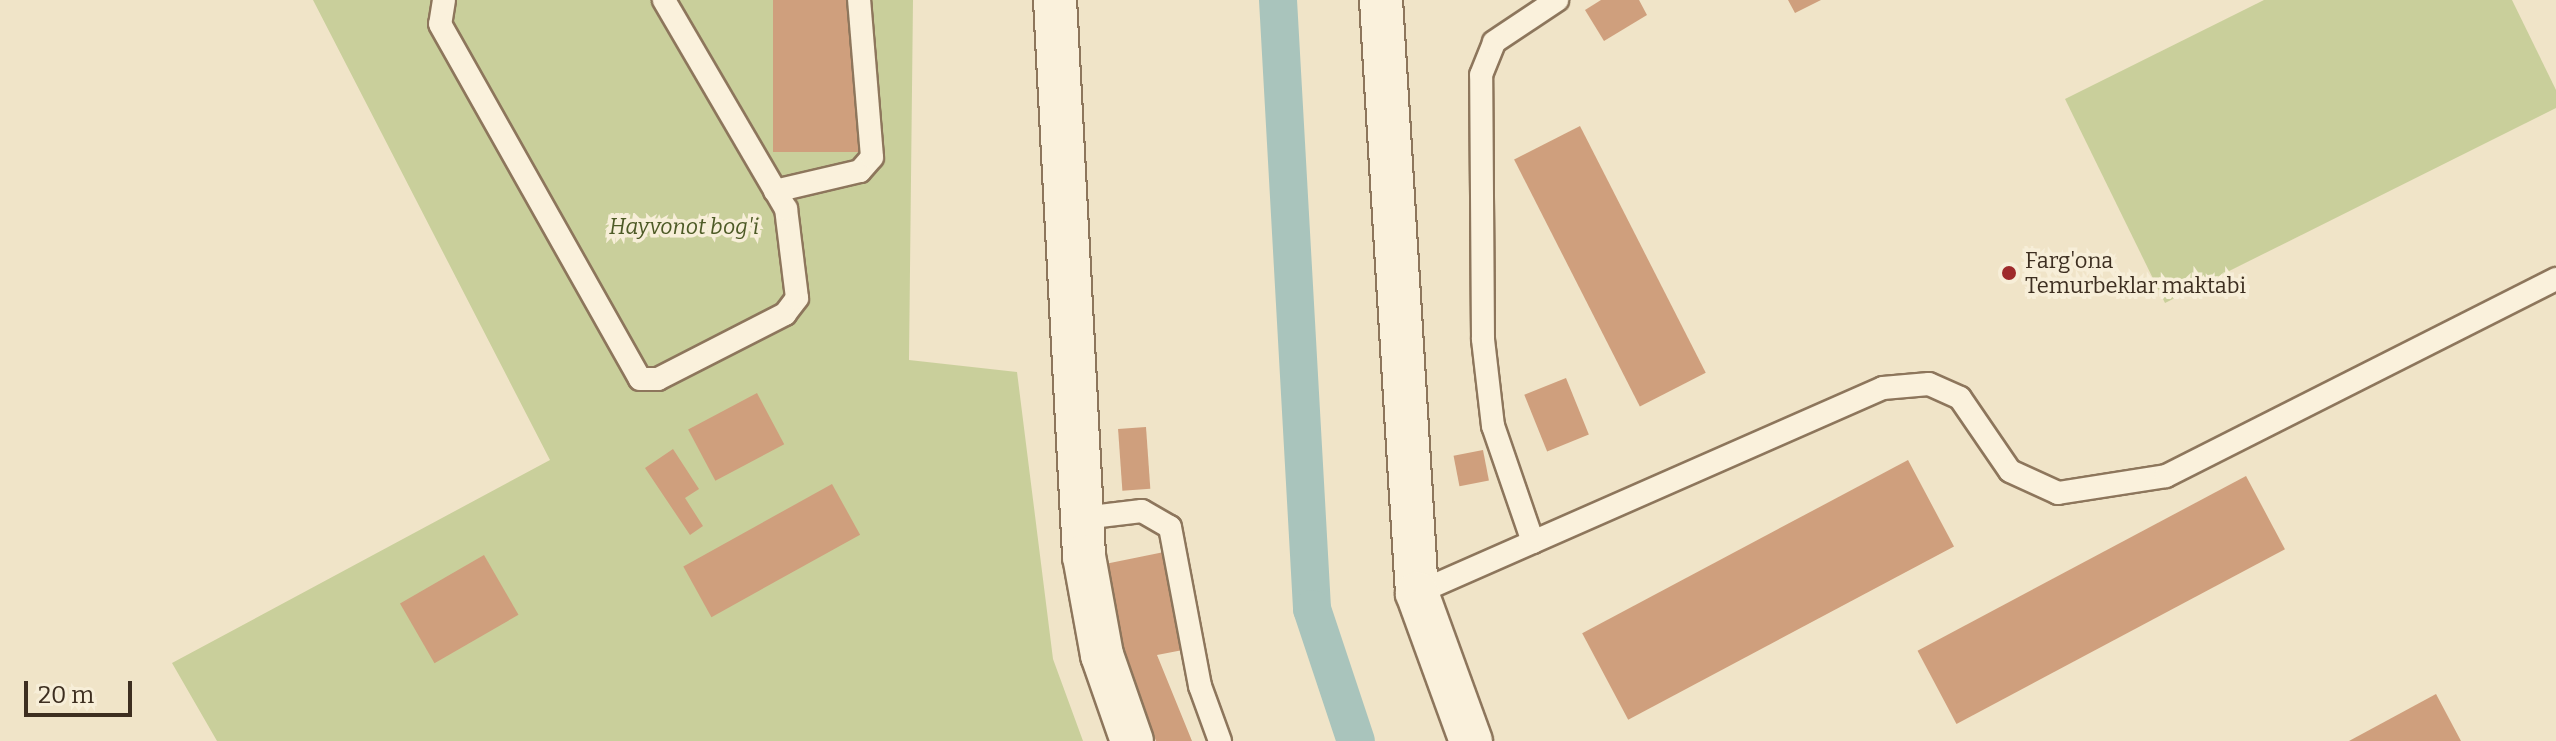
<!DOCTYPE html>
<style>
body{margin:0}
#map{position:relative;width:2556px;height:741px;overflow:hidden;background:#f0e4c8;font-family:Bitter,serif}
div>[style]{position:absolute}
.green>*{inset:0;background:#c9cf9b}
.canal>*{height:38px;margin:-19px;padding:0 19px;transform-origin:19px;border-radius:19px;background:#a9c4bc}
.building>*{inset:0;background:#cf9f7d;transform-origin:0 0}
.roads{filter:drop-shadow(2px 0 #8d765c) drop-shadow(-2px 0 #8d765c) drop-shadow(0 2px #8d765c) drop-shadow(0 -2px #8d765c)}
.service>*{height:22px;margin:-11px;padding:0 11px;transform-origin:11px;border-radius:11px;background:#faf1dc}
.minor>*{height:42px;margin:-21px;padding:0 21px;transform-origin:21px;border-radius:21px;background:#faf1dc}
.dots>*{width:22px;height:22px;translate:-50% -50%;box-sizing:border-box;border:4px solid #f7eed8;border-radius:50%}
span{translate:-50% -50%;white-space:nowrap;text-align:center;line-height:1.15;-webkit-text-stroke:7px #f7eed8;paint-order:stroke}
.park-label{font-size:22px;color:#4d5a26;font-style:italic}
.poi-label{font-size:22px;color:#3d2e20}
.left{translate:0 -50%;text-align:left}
.scale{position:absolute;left:24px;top:681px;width:108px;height:36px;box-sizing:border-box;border:4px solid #3d2e20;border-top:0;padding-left:10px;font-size:24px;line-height:28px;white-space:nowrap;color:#3d2e20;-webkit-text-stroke:6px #f7eed8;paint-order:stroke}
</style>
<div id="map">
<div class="green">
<div style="clip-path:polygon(313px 0,913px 0,909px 360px,1017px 372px,1053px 659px,1083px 741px,217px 741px,172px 663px,550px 460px)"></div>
<div style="clip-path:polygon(2264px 0,2512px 0,2556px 90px,2556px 108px,2165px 303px,2065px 99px)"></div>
</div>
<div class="canal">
<div style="left:1278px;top:0;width:610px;rotate:86.8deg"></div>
<div style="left:1312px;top:609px;width:139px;rotate:71.6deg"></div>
</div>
<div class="building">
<div style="left:773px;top:0;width:86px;height:152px"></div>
<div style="clip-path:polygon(1601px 0,1639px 0,1647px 15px,1604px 41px,1585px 10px)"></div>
<div style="clip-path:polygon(1788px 0,1821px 0,1795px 13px)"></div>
<div style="left:1580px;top:126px;width:277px;height:74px;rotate:63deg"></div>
<div style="left:1566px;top:378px;width:61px;height:45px;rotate:68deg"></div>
<div style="left:757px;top:393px;width:58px;height:78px;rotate:62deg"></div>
<div style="left:1146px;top:427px;width:62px;height:28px;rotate:86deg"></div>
<div style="clip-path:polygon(673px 449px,699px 489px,685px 498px,703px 526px,690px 535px,645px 468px)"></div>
<div style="left:1483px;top:450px;width:31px;height:30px;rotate:79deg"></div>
<div style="left:1908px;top:460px;width:98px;height:369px;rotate:62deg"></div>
<div style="left:2246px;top:476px;width:83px;height:372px;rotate:62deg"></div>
<div style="left:832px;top:484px;width:58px;height:170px;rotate:61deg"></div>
<div style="clip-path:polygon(1169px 551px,1188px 649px,1157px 655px,1192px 741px,1156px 741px,1124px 661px,1105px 564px)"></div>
<div style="left:484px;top:555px;width:69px;height:97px;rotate:60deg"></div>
<div style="clip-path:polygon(2436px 694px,2461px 741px,2349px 741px)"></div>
</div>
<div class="roads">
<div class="service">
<div style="left:444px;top:0;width:24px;rotate:99deg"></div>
<div style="left:440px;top:24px;width:407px;rotate:60.6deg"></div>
<div style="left:640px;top:379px;width:18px"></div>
<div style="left:658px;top:379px;width:143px;rotate:-27.1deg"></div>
<div style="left:785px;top:314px;width:20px;rotate:-53deg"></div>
<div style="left:797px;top:298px;width:90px;rotate:-97deg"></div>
<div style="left:786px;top:209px;width:242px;rotate:-120.3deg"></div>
<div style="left:775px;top:191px;width:87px;rotate:-13.2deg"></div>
<div style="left:860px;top:171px;width:18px;rotate:-49deg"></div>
<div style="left:872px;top:157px;width:158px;rotate:-94.7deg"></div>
<div style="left:1083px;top:518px;width:59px;rotate:-6.8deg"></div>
<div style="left:1142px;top:511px;width:32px;rotate:30deg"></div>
<div style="left:1170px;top:527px;width:162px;rotate:79.3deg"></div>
<div style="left:1200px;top:686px;width:59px;rotate:70deg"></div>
<div style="left:1533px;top:542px;width:123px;rotate:-109deg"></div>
<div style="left:1493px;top:426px;width:88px;rotate:-96.6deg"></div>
<div style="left:1483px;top:339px;width:264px;rotate:-90.4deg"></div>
<div style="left:1481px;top:75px;width:35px;rotate:-68deg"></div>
<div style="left:1494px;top:42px;width:76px;rotate:-33.7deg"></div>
<div style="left:1417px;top:593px;width:509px;rotate:-23.75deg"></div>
<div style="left:1883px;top:388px;width:46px;rotate:-5deg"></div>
<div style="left:1929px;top:384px;width:34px;rotate:24deg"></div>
<div style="left:1960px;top:398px;width:88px;rotate:55.6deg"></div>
<div style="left:2010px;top:471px;width:53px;rotate:24.6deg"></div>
<div style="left:2058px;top:493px;width:109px;rotate:-8.9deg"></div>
<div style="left:2166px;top:476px;width:437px;rotate:-26.8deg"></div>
</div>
<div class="minor">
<div style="left:1055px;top:0;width:557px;rotate:87.01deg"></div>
<div style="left:1084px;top:556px;width:101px;rotate:79.7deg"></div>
<div style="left:1102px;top:655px;width:91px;rotate:70.8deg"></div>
<div style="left:1381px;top:0;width:594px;rotate:86.53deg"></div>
<div style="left:1417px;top:593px;width:158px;rotate:70deg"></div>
</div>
</div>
<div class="dots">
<div style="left:2009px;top:273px;background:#9e2a2b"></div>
</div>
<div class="park-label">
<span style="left:684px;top:227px">Hayvonot bog'i</span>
</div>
<div class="poi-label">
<span class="left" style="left:2025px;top:273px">Farg'ona<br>Temurbeklar maktabi</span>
</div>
<div class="scale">20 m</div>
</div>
